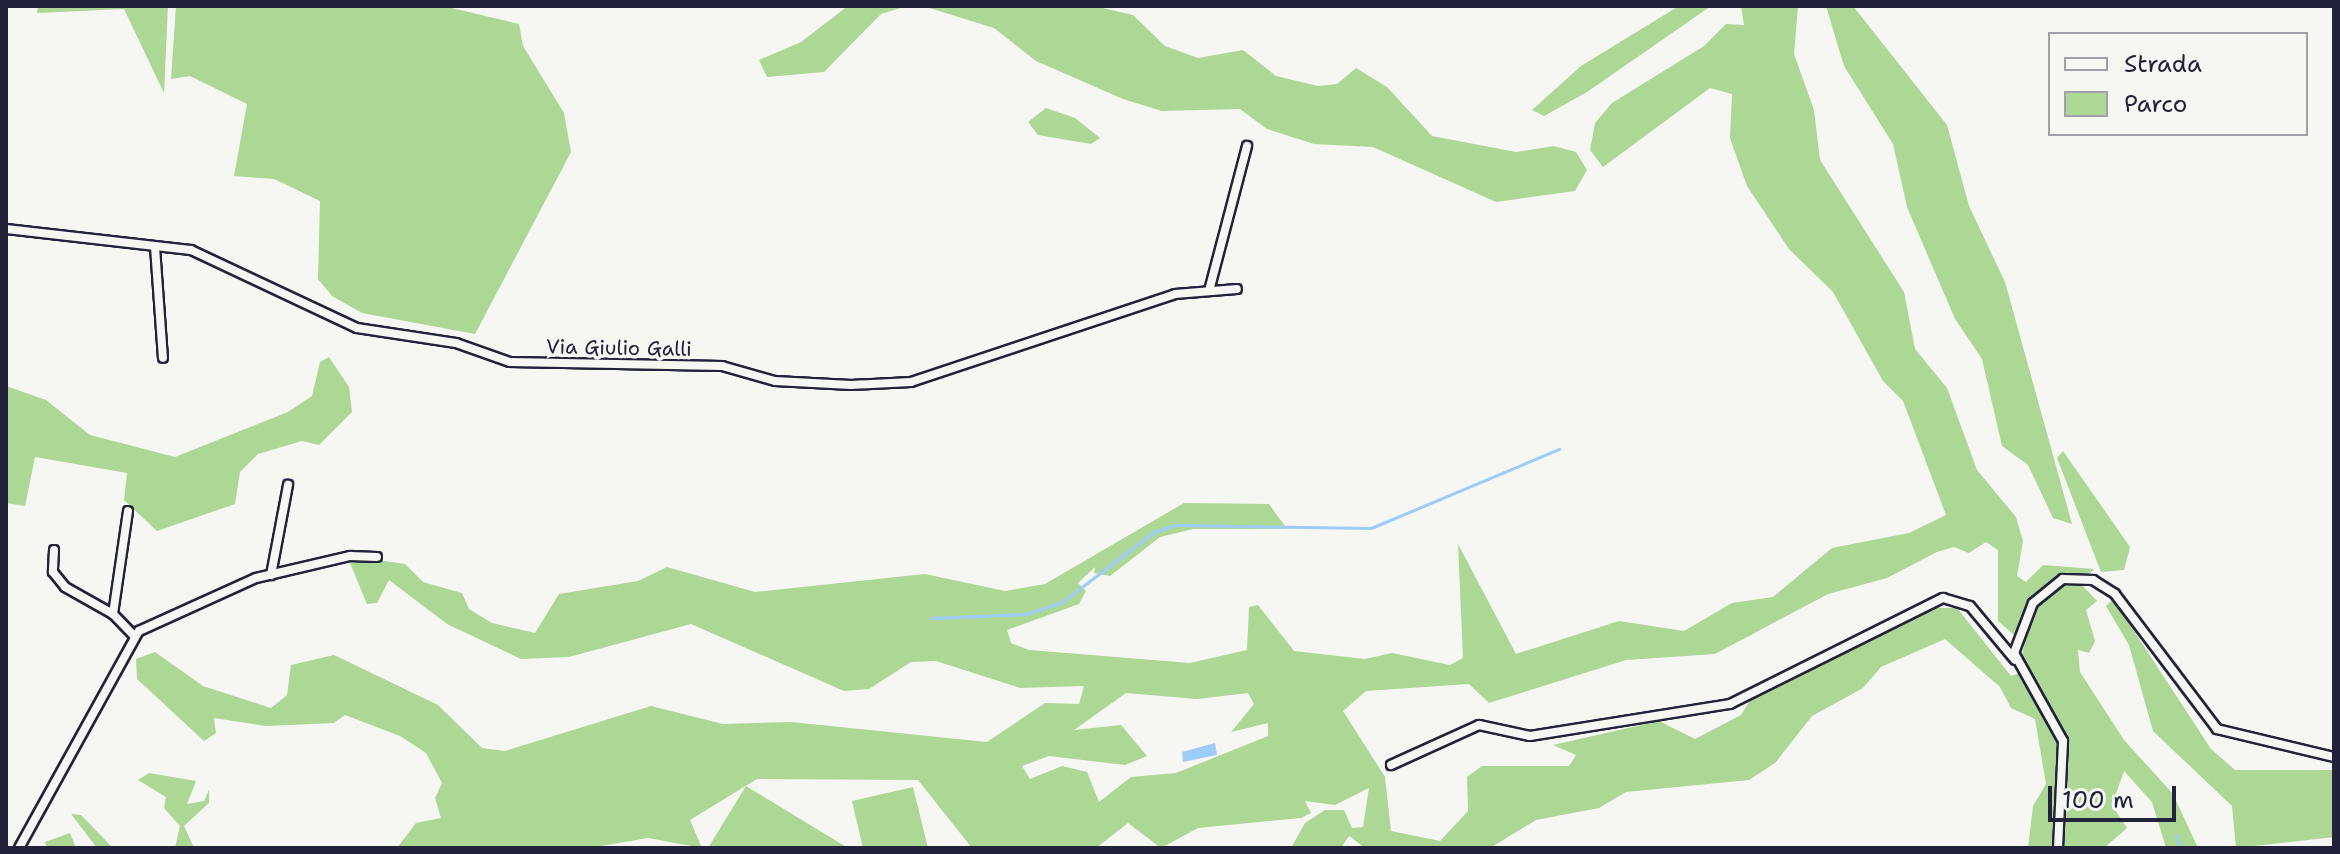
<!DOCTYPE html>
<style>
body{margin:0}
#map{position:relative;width:2340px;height:854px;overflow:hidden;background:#f6f6f2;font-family:"Shantell Sans",sans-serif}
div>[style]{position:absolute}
.green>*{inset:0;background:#acd795}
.water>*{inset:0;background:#9eccf9}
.stream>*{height:3px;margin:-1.5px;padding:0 1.5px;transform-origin:1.5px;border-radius:1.5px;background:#9eccf9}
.roads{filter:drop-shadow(2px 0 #22223b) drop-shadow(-2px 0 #22223b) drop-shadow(0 2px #22223b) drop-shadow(0 -2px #22223b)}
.minor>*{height:8px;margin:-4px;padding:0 4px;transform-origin:4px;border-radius:4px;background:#f6f6f2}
span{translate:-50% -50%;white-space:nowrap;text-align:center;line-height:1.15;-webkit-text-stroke:7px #f6f6f2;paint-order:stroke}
.street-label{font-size:20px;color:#22223b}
.frame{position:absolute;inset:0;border:8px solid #22223b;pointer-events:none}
.legend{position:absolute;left:2048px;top:32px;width:260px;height:104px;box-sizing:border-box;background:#f6f6f2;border:2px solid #a1a1a9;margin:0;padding:10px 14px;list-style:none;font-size:24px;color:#22223b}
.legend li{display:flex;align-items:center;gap:16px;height:40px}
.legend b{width:40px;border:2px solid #a1a1a9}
.scale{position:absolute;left:2048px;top:786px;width:128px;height:36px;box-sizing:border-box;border:4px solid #22223b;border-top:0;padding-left:10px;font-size:24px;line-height:28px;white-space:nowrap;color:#22223b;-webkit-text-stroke:6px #f6f6f2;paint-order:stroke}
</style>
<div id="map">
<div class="green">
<div style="clip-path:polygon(38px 6px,168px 6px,164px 93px,124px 9px,37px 13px)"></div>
<div style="clip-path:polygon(176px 6px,443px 6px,519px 24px,523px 46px,564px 113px,571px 152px,475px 334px,362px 313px,332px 296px,318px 279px,320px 201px,274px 179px,234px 176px,247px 104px,190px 76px,171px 79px)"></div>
<div style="clip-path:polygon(848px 6px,907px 6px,881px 14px,824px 72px,767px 77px,759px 60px,801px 42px)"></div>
<div style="clip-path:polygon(923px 6px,1094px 6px,1133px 15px,1165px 46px,1198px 58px,1243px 50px,1276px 76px,1318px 86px,1337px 84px,1356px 68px,1387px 87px,1432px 136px,1516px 152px,1554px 146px,1576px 152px,1587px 170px,1575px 191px,1496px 202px,1373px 147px,1314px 144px,1267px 129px,1240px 109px,1162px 111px,1123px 99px,1036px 61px,994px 28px)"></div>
<div style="clip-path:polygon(1679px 6px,1711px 6px,1587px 92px,1544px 116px,1532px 110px,1581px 66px)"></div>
<div style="clip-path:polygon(evenodd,1741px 6px,1798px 6px,1794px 54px,1814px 110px,1820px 160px,1904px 292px,1915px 349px,1947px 388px,1977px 470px,2016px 517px,2023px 541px,2017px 576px,2026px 582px,2043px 565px,2094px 569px,2080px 583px,2097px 601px,2086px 610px,2095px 641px,2089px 653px,2078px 650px,2080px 672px,2124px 740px,2173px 794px,2198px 848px,2166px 848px,2152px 802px,2124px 771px,2112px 805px,2127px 828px,2104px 848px,2028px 848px,2033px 806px,2046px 784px,2035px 719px,2011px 708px,2000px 687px,1945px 639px,1881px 667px,1863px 688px,1812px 716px,1775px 763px,1749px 780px,1626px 792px,1599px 808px,1536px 820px,1490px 848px,1365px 848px,1349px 836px,1341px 848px,1291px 848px,1305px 823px,1325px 810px,1344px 810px,1352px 828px,1363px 827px,1369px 788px,1335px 805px,1305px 801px,1311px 813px,1301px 818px,1198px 828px,1161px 848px,1128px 823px,1096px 848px,972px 848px,918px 780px,757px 779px,690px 820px,702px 848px,648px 838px,589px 848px,397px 848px,416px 823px,441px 818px,435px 798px,442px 783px,426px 753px,400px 736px,345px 715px,334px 723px,266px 726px,214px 718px,216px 733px,204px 741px,137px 679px,136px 659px,155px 652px,203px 686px,271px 708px,287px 695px,291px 665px,334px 655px,438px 705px,482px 748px,505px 751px,651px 706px,723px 724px,791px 722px,987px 742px,1045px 703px,1079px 704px,1084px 686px,1020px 688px,936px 661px,911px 662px,869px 689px,844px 691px,691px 624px,569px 657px,521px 659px,447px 624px,389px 580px,377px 603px,367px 604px,350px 563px,356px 557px,405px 564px,423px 582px,462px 593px,469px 609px,492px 623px,535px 633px,559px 594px,638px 581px,667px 567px,755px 592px,925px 574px,1005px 591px,1045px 584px,1184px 503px,1269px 504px,1287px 529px,1193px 529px,1160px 537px,1110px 576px,1094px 573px,1095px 567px,1078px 583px,1086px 591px,1079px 604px,1007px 630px,1011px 643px,1029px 650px,1190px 663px,1247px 650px,1249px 607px,1258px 605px,1294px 651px,1365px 659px,1392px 653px,1450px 665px,1463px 658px,1458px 544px,1516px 654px,1619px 621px,1684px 631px,1732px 603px,1773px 597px,1832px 548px,1909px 533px,1946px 515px,1903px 401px,1883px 381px,1833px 292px,1789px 249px,1747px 186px,1730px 138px,1732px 94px,1710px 88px,1603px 167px,1590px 150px,1595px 123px,1612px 103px,1704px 46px,1726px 24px,1744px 25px,1741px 6px,1986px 542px,1998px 550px,1998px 621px,2014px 635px,2022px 621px,2027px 629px,2019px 673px,2011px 676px,1957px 608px,1937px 608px,1749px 702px,1741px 715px,1695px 739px,1659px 721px,1553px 745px,1576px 755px,1569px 766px,1482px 766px,1467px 777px,1468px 811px,1440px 841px,1391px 831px,1385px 777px,1343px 711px,1366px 691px,1469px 684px,1489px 703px,1626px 660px,1715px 654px,1828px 594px,1887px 578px,1937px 552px,1954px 547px,1969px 553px,1986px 542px,1741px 6px,1126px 693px,1197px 699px,1248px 693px,1254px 704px,1231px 732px,1268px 723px,1268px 736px,1176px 773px,1131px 777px,1099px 802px,1087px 772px,1062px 766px,1030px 779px,1022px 766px,1049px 756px,1125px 765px,1147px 756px,1121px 725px,1074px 730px,1126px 693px)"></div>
<div style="clip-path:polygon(1826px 6px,1853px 6px,1947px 125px,1969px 206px,2005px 282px,2072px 524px,2053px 518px,2028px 465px,2002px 446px,1982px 359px,1955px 319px,1907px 207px,1893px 144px,1844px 66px)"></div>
<div style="clip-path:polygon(1046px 108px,1075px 118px,1100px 138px,1091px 144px,1038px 135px,1028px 122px)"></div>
<div style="clip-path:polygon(329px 357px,349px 387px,352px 412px,319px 445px,302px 441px,258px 454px,240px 472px,235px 504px,157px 531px,124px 500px,127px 473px,35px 457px,25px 506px,6px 503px,6px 386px,46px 400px,90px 435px,175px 457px,288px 412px,312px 396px,320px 362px)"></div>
<div style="clip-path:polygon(2063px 451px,2130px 547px,2124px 570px,2101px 572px,2057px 458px)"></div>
<div style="clip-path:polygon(2113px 599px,2211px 749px,2235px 770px,2334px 770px,2334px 837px,2236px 848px,2232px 806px,2153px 731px,2129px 645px,2106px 606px)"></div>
<div style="clip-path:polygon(149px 773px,196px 781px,187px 804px,204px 801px,209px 790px,209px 803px,184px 826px,194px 848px,175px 848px,180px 826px,164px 808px,166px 797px,138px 780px)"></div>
<div style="clip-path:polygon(746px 786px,848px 848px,708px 848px)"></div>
<div style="clip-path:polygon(913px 787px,928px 848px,863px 848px,852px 801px)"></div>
<div style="clip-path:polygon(71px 814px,81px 815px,113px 848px,97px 848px)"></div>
<div style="clip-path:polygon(70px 833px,76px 848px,47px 848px,45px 842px)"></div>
</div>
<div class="water">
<div style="clip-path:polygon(1215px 743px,1217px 755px,1183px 762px,1182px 752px)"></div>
</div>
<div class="stream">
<div style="left:931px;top:618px;width:95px;rotate:-2.4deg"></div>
<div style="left:1026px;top:614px;width:38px;rotate:-18deg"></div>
<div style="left:1062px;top:602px;width:116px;rotate:-37.3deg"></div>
<div style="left:1154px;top:532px;width:23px;rotate:-18deg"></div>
<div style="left:1176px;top:525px;width:195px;rotate:0.9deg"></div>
<div style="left:1371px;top:528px;width:204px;rotate:-22.8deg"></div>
<div style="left:2176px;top:835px;width:14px;rotate:69deg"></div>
</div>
<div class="roads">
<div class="minor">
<div style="left:6px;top:229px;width:186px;rotate:6.5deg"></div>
<div style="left:191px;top:250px;width:183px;rotate:25.2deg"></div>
<div style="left:357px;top:328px;width:100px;rotate:8.6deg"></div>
<div style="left:456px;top:343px;width:57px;rotate:19.4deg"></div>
<div style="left:510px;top:362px;width:212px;rotate:1.1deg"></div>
<div style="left:722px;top:366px;width:55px;rotate:15.8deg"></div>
<div style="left:775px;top:381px;width:76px;rotate:3deg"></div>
<div style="left:851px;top:385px;width:60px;rotate:-2.9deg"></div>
<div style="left:911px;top:382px;width:278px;rotate:-18.4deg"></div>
<div style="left:1175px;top:294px;width:62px;rotate:-4.6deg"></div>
<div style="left:155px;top:247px;width:111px;rotate:85.9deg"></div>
<div style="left:1210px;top:287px;width:146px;rotate:-75.3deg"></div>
<div style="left:54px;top:550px;width:22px;rotate:93deg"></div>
<div style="left:53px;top:572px;width:19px;rotate:51deg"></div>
<div style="left:65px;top:587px;width:55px;rotate:29.4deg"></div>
<div style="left:113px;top:614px;width:30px;rotate:46deg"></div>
<div style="left:271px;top:575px;width:92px;rotate:-79.3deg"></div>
<div style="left:113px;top:614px;width:104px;rotate:-81.7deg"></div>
<div style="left:1391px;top:765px;width:97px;rotate:-24.4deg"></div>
<div style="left:1479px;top:725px;width:52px;rotate:12.2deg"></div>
<div style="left:1530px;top:736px;width:203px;rotate:-9.1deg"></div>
<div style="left:1730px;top:704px;width:238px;rotate:-26.5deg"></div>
<div style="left:1943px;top:598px;width:28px;rotate:17deg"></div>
<div style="left:1970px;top:606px;width:70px;rotate:50.2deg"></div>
<div style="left:19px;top:848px;width:248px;rotate:-61.1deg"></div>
<div style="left:139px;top:631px;width:128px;rotate:-24.4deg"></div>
<div style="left:256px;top:578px;width:97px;rotate:-13.2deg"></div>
<div style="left:350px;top:556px;width:27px;rotate:2deg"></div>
<div style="left:2058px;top:848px;width:107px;rotate:-87.3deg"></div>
<div style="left:2063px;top:741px;width:101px;rotate:-119.1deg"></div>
<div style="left:2014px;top:653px;width:53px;rotate:-69.2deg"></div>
<div style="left:2033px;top:603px;width:38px;rotate:-39deg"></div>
<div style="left:2063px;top:579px;width:30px;rotate:2deg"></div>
<div style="left:2093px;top:580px;width:26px;rotate:32deg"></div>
<div style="left:2115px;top:594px;width:169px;rotate:52.9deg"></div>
<div style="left:2217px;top:729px;width:120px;rotate:13.5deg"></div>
</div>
</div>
<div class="street-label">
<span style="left:619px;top:348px;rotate:1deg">Via Giulio Galli</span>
</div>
<div class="frame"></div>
<ul class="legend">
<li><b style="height:10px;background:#f6f6f2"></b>Strada</li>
<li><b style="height:22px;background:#acd795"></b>Parco</li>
</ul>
<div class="scale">100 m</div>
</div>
